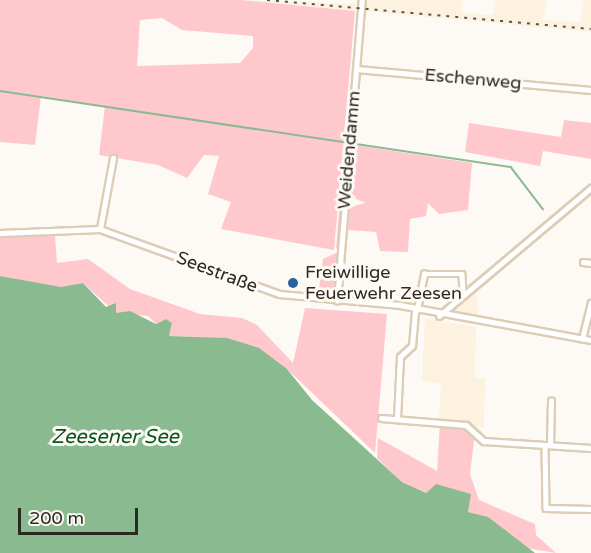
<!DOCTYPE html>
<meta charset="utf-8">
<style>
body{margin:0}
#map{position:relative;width:591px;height:553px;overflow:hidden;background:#fdfaf5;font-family:"Varela Round",sans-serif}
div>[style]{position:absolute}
.built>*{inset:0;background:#fdf2df}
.green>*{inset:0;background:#ffc8cd}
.water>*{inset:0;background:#8abb90}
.stream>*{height:1.5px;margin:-0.75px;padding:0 0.75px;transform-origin:0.75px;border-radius:0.75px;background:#8abb90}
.roads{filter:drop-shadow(2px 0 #dccdb6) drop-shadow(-2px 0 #dccdb6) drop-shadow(0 2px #dccdb6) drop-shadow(0 -2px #dccdb6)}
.minor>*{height:4.5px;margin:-2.25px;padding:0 2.25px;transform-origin:2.25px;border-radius:2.25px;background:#fff}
.rail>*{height:1.5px;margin-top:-0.75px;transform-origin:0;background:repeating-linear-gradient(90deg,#58534b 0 3px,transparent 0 9px)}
.dots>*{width:16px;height:16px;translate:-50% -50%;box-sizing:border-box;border:3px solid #fdfaf5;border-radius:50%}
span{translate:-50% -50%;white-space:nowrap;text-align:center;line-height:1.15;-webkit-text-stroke:6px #fdfaf5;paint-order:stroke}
.street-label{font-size:18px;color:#2e2920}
.poi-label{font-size:18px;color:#2e2920}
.left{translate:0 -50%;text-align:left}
.water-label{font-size:20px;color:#095620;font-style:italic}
.scale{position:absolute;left:18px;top:508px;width:120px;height:27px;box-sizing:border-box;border:3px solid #2e2920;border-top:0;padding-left:8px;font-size:18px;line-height:21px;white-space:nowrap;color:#2e2920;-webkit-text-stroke:4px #fdfaf5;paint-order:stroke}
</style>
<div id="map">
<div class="built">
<div style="clip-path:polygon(241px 0,362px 4px,362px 0,463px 0,461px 13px,493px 15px,496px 0,547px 0,543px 20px,580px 22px,584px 0,591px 0,591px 32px)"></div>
<div style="clip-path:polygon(476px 288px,478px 320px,448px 312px)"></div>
<div style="clip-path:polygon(425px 318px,476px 327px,475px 378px,485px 378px,484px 428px,439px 419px,441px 384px,422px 380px)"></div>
</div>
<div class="green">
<div style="clip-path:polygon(evenodd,0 0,241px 0,355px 11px,334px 250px,221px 229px,231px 202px,208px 194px,219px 156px,204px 155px,187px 178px,158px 165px,99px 155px,105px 106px,41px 96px,35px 145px,0 142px,0 0,162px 18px,182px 30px,253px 36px,253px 48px,240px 63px,137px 66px,140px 20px,162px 18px)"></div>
<div style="clip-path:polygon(564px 120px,591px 123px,591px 159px,543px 151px,540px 166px,465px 152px,469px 123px,561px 137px)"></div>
<div style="clip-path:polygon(344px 144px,339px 246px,336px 249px,338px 224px)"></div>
<div style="clip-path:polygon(355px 145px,472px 163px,468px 210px,439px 214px,428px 203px,426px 216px,410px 219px,408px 252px,380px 251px,376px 232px,348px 230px,350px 207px,366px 203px,351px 197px)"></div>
<div style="clip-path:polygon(55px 235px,57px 263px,88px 259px,130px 289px,200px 314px,242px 318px,257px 325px,293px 363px,305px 308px,387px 314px,375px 453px,287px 369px,203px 337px,169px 336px,172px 323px,166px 319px,156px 324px,148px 316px,116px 313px,83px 283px,61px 288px,0 276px,0 238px)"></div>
<div style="clip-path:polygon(338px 252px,335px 298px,318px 296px,323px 259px)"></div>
<div style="clip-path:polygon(440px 423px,466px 425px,475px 433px,470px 474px,479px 500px,535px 524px,536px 535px,556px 553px,520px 547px,488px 518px,468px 512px,470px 494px,436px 485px,426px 493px,402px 482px,377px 458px,378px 438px,437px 471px)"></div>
</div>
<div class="water">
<div style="clip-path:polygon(0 276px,61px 287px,83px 283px,106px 307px,116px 303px,116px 313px,130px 311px,156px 324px,166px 319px,172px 323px,169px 336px,227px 338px,259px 348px,287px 369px,312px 400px,402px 482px,426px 493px,436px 484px,471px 494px,468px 512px,488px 517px,535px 553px,0 553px)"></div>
</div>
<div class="stream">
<div style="left:0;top:91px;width:517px;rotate:8.46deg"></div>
<div style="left:511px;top:167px;width:53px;rotate:52.7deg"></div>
</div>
<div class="roads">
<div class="minor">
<div style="left:356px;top:69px;width:236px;rotate:5.1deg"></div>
<div style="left:100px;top:229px;width:72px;rotate:-79.6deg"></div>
<div style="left:0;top:233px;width:100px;rotate:-2.3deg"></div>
<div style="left:100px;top:229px;width:191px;rotate:19.9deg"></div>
<div style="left:280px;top:294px;width:121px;rotate:5.2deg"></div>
<div style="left:400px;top:305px;width:194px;rotate:10.4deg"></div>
<div style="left:583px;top:262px;width:8px;rotate:7deg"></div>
<div style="left:337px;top:301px;width:302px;rotate:-85.3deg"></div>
<div style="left:417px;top:310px;width:37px;rotate:-79deg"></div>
<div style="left:424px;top:274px;width:38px"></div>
<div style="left:462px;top:274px;width:19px;rotate:87deg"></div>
<div style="left:439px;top:316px;width:199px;rotate:-40.1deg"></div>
<div style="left:582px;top:339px;width:37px;rotate:-76deg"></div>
<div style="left:381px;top:418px;width:85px;rotate:4.7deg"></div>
<div style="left:466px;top:425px;width:24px;rotate:42deg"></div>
<div style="left:484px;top:441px;width:107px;rotate:3.7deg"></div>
<div style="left:397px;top:419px;width:62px;rotate:-87.2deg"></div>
<div style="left:400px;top:357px;width:16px;rotate:-43deg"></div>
<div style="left:412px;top:346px;width:37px;rotate:-85deg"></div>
<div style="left:545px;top:445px;width:63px;rotate:89.1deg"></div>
<div style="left:546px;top:508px;width:45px;rotate:1.3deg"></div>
<div style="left:550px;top:445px;width:44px;rotate:-88.7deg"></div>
</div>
</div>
<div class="rail">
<div style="left:267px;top:0;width:325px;rotate:5.1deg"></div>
</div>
<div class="dots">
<div style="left:293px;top:283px;background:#28649b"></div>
</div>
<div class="street-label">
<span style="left:473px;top:79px;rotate:5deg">Eschenweg</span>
<span style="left:349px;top:150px;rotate:-85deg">Weidendamm</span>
<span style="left:217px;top:272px;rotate:21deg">Seestraße</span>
</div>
<div class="poi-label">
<span class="left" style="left:305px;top:283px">Freiwillige<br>Feuerwehr Zeesen</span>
</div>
<div class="water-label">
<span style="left:115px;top:437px">Zeesener See</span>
</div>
<div class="scale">200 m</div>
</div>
